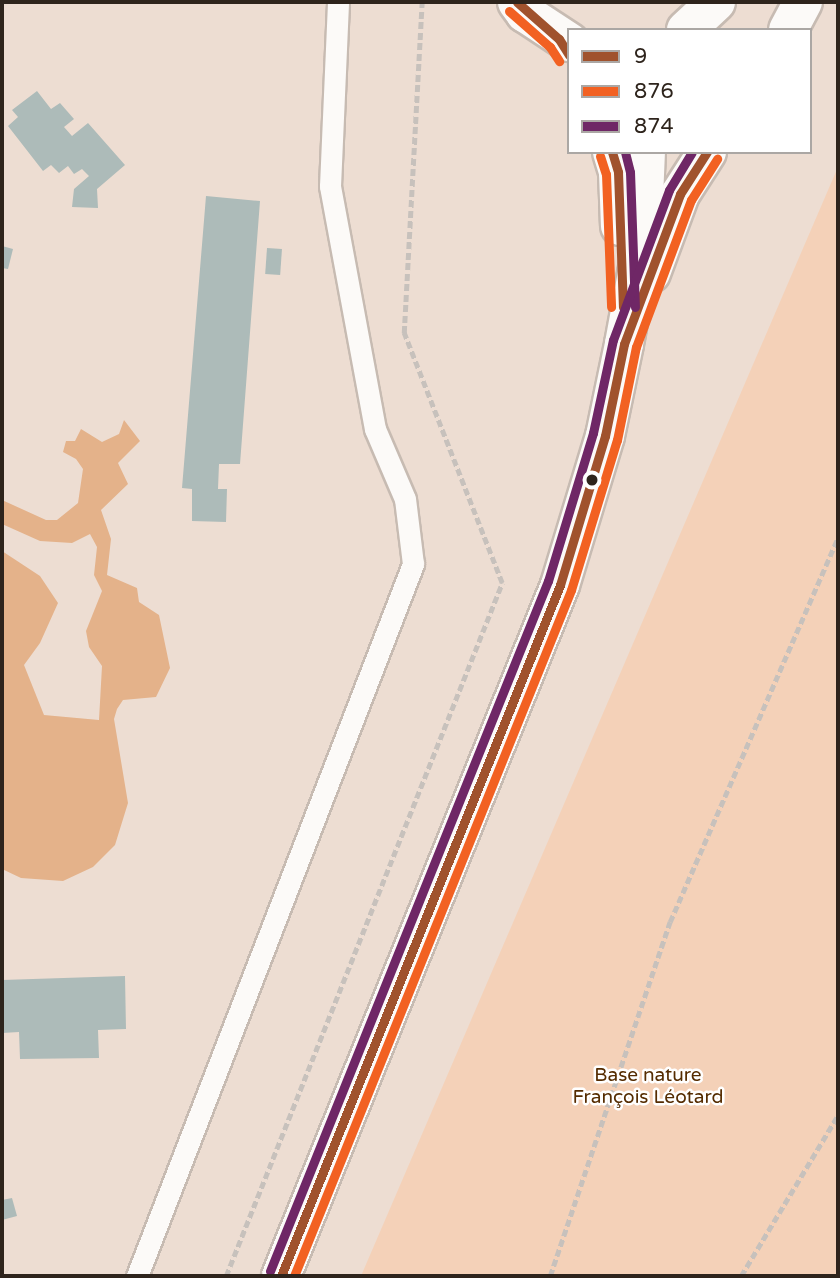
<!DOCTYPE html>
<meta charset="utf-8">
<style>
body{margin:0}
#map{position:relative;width:840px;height:1278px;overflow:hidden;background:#edddd2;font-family:"Varela Round",sans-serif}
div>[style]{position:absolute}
.green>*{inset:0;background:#f4d1b8}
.water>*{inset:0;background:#e4b28a}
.building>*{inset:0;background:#adbbb9;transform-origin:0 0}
.path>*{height:4.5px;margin-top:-2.25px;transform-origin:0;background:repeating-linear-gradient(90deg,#c7c1bc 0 7px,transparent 0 10.5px)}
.roads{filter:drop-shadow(2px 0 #c7bbb2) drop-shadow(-2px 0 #c7bbb2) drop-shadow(0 2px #c7bbb2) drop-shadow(0 -2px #c7bbb2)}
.service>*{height:21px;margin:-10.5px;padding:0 10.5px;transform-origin:10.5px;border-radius:10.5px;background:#fcfaf8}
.primary>*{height:38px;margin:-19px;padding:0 19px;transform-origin:19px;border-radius:19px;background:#fcfaf8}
.bus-1>*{height:9px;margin:-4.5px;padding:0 4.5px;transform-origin:4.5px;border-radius:4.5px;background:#a0522d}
.bus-2>*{height:9px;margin:-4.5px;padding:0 4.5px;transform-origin:4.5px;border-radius:4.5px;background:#f26122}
.bus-3>*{height:9px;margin:-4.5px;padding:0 4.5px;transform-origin:4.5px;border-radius:4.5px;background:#6f2766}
.dots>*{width:19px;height:19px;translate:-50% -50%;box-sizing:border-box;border:4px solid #fff;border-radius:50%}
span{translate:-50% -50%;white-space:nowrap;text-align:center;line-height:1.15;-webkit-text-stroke:5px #fff;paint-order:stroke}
.park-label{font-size:19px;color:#552c01}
.frame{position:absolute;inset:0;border:4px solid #2e241c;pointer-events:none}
.legend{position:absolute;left:567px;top:28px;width:245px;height:126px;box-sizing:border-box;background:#fff;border:2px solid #aba7a4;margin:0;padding:9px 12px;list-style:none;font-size:21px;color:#2e241c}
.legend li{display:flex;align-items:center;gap:14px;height:35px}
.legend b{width:35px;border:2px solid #aba7a4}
</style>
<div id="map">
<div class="green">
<div style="clip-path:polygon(838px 167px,838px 1276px,361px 1276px)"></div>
</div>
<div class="water">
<div style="clip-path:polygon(124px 420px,140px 441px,118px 463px,128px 484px,101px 510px,111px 539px,107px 575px,137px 588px,139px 602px,159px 615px,170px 668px,156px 697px,123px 700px,117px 709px,114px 719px,128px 803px,115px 845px,93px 867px,63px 881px,21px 878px,2px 869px,2px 551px,40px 576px,58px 603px,40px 643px,24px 665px,44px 715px,99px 720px,102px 666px,89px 647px,86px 631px,102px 591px,94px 575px,97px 547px,90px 534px,72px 543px,40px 541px,2px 524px,2px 500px,46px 520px,57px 520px,78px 503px,83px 469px,76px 459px,63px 452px,66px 441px,75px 441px,81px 429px,102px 442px,119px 434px)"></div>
</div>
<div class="building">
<div style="clip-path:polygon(37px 91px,51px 109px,60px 103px,74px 119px,64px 127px,72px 136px,88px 123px,125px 165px,97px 189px,98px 208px,72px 207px,74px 189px,89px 176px,82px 169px,74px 174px,68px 166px,59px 173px,51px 165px,43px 171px,8px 126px,18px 117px,12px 110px)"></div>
<div style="clip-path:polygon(206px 196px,260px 201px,240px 464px,219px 464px,218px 489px,227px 489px,226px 522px,192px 521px,192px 489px,182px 488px)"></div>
<div style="clip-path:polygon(2px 246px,13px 249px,8px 269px,2px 268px)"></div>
<div style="left:267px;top:248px;width:15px;height:26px;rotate:4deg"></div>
<div style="clip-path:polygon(125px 976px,126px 1029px,98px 1030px,99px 1058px,20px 1059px,19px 1032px,2px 1033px,2px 980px)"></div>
<div style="clip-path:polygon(12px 1198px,17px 1216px,2px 1220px,2px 1200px)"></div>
</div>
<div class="path">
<div style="left:226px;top:1276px;width:746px;rotate:-68.28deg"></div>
<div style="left:502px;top:583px;width:269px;rotate:-111.4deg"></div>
<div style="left:404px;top:333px;width:331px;rotate:-86.9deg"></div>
<div style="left:550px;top:1276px;width:374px;rotate:-71.3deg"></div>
<div style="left:670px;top:922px;width:419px;rotate:-66.4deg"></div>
<div style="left:741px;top:1276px;width:188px;rotate:-58.9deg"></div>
</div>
<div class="roads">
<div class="service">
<div style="left:137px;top:1276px;width:764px;rotate:-68.81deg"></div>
<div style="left:413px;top:564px;width:65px;rotate:-97deg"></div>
<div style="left:405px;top:499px;width:76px;rotate:-113.2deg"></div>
<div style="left:375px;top:429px;width:247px;rotate:-100.5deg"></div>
<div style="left:330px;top:186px;width:184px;rotate:-87.5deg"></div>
</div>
<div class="primary">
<div style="left:517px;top:2px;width:14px;rotate:54deg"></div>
<div style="left:525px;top:13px;width:53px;rotate:33.4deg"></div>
<div style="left:686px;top:30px;width:41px;rotate:-43deg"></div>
<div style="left:788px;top:30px;width:32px;rotate:-62deg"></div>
<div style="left:612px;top:152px;width:21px;rotate:73deg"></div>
<div style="left:618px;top:172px;width:54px;rotate:87.9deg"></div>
<div style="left:651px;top:273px;width:84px;rotate:-69.8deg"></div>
<div style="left:680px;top:194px;width:50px;rotate:-57.3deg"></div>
<div style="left:281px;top:1276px;width:745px;rotate:-68.01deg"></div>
<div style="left:560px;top:585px;width:156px;rotate:-73.2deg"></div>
<div style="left:605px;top:436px;width:94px;rotate:-78.3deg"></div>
<div style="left:624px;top:344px;width:100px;rotate:-79.6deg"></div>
<div style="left:642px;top:246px;width:94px;rotate:-87.6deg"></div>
</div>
</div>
<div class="bus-1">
<div style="left:517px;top:2px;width:56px;rotate:41.4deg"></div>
<div style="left:559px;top:39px;width:19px;rotate:58deg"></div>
<div style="left:612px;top:152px;width:21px;rotate:73deg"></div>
<div style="left:618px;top:172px;width:135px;rotate:87.9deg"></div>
<div style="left:281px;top:1276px;width:745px;rotate:-68.01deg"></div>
<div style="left:560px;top:585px;width:156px;rotate:-73.2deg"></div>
<div style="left:605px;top:436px;width:94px;rotate:-78.3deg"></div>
<div style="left:624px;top:344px;width:160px;rotate:-69.5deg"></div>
<div style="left:680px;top:194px;width:50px;rotate:-57.3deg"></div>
</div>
<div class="bus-2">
<div style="left:509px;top:11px;width:55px;rotate:41.3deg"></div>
<div style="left:550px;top:47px;width:17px;rotate:57deg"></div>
<div style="left:600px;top:156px;width:19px;rotate:72deg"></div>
<div style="left:606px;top:174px;width:133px;rotate:87.8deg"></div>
<div style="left:294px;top:1276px;width:740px;rotate:-68.01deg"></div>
<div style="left:571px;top:590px;width:157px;rotate:-73deg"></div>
<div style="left:617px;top:440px;width:95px;rotate:-78.5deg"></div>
<div style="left:636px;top:347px;width:157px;rotate:-69.5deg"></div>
<div style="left:691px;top:200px;width:49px;rotate:-57.6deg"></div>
</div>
<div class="bus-3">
<div style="left:625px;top:152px;width:21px;rotate:76deg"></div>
<div style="left:630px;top:172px;width:135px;rotate:87.9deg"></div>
<div style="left:270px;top:1271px;width:744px;rotate:-68.06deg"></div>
<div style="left:548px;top:581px;width:155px;rotate:-73.1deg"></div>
<div style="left:593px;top:433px;width:95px;rotate:-77.9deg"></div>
<div style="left:613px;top:340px;width:160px;rotate:-69.5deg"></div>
<div style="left:669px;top:190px;width:44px;rotate:-58.8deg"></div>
</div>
<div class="dots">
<div style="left:592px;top:480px;background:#2e241c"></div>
</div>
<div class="park-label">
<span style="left:648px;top:1087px">Base nature<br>François Léotard</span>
</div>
<div class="frame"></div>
<ul class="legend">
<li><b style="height:9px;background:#a0522d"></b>9</li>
<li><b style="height:9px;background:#f26122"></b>876</li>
<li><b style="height:9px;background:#6f2766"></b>874</li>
</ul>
</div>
